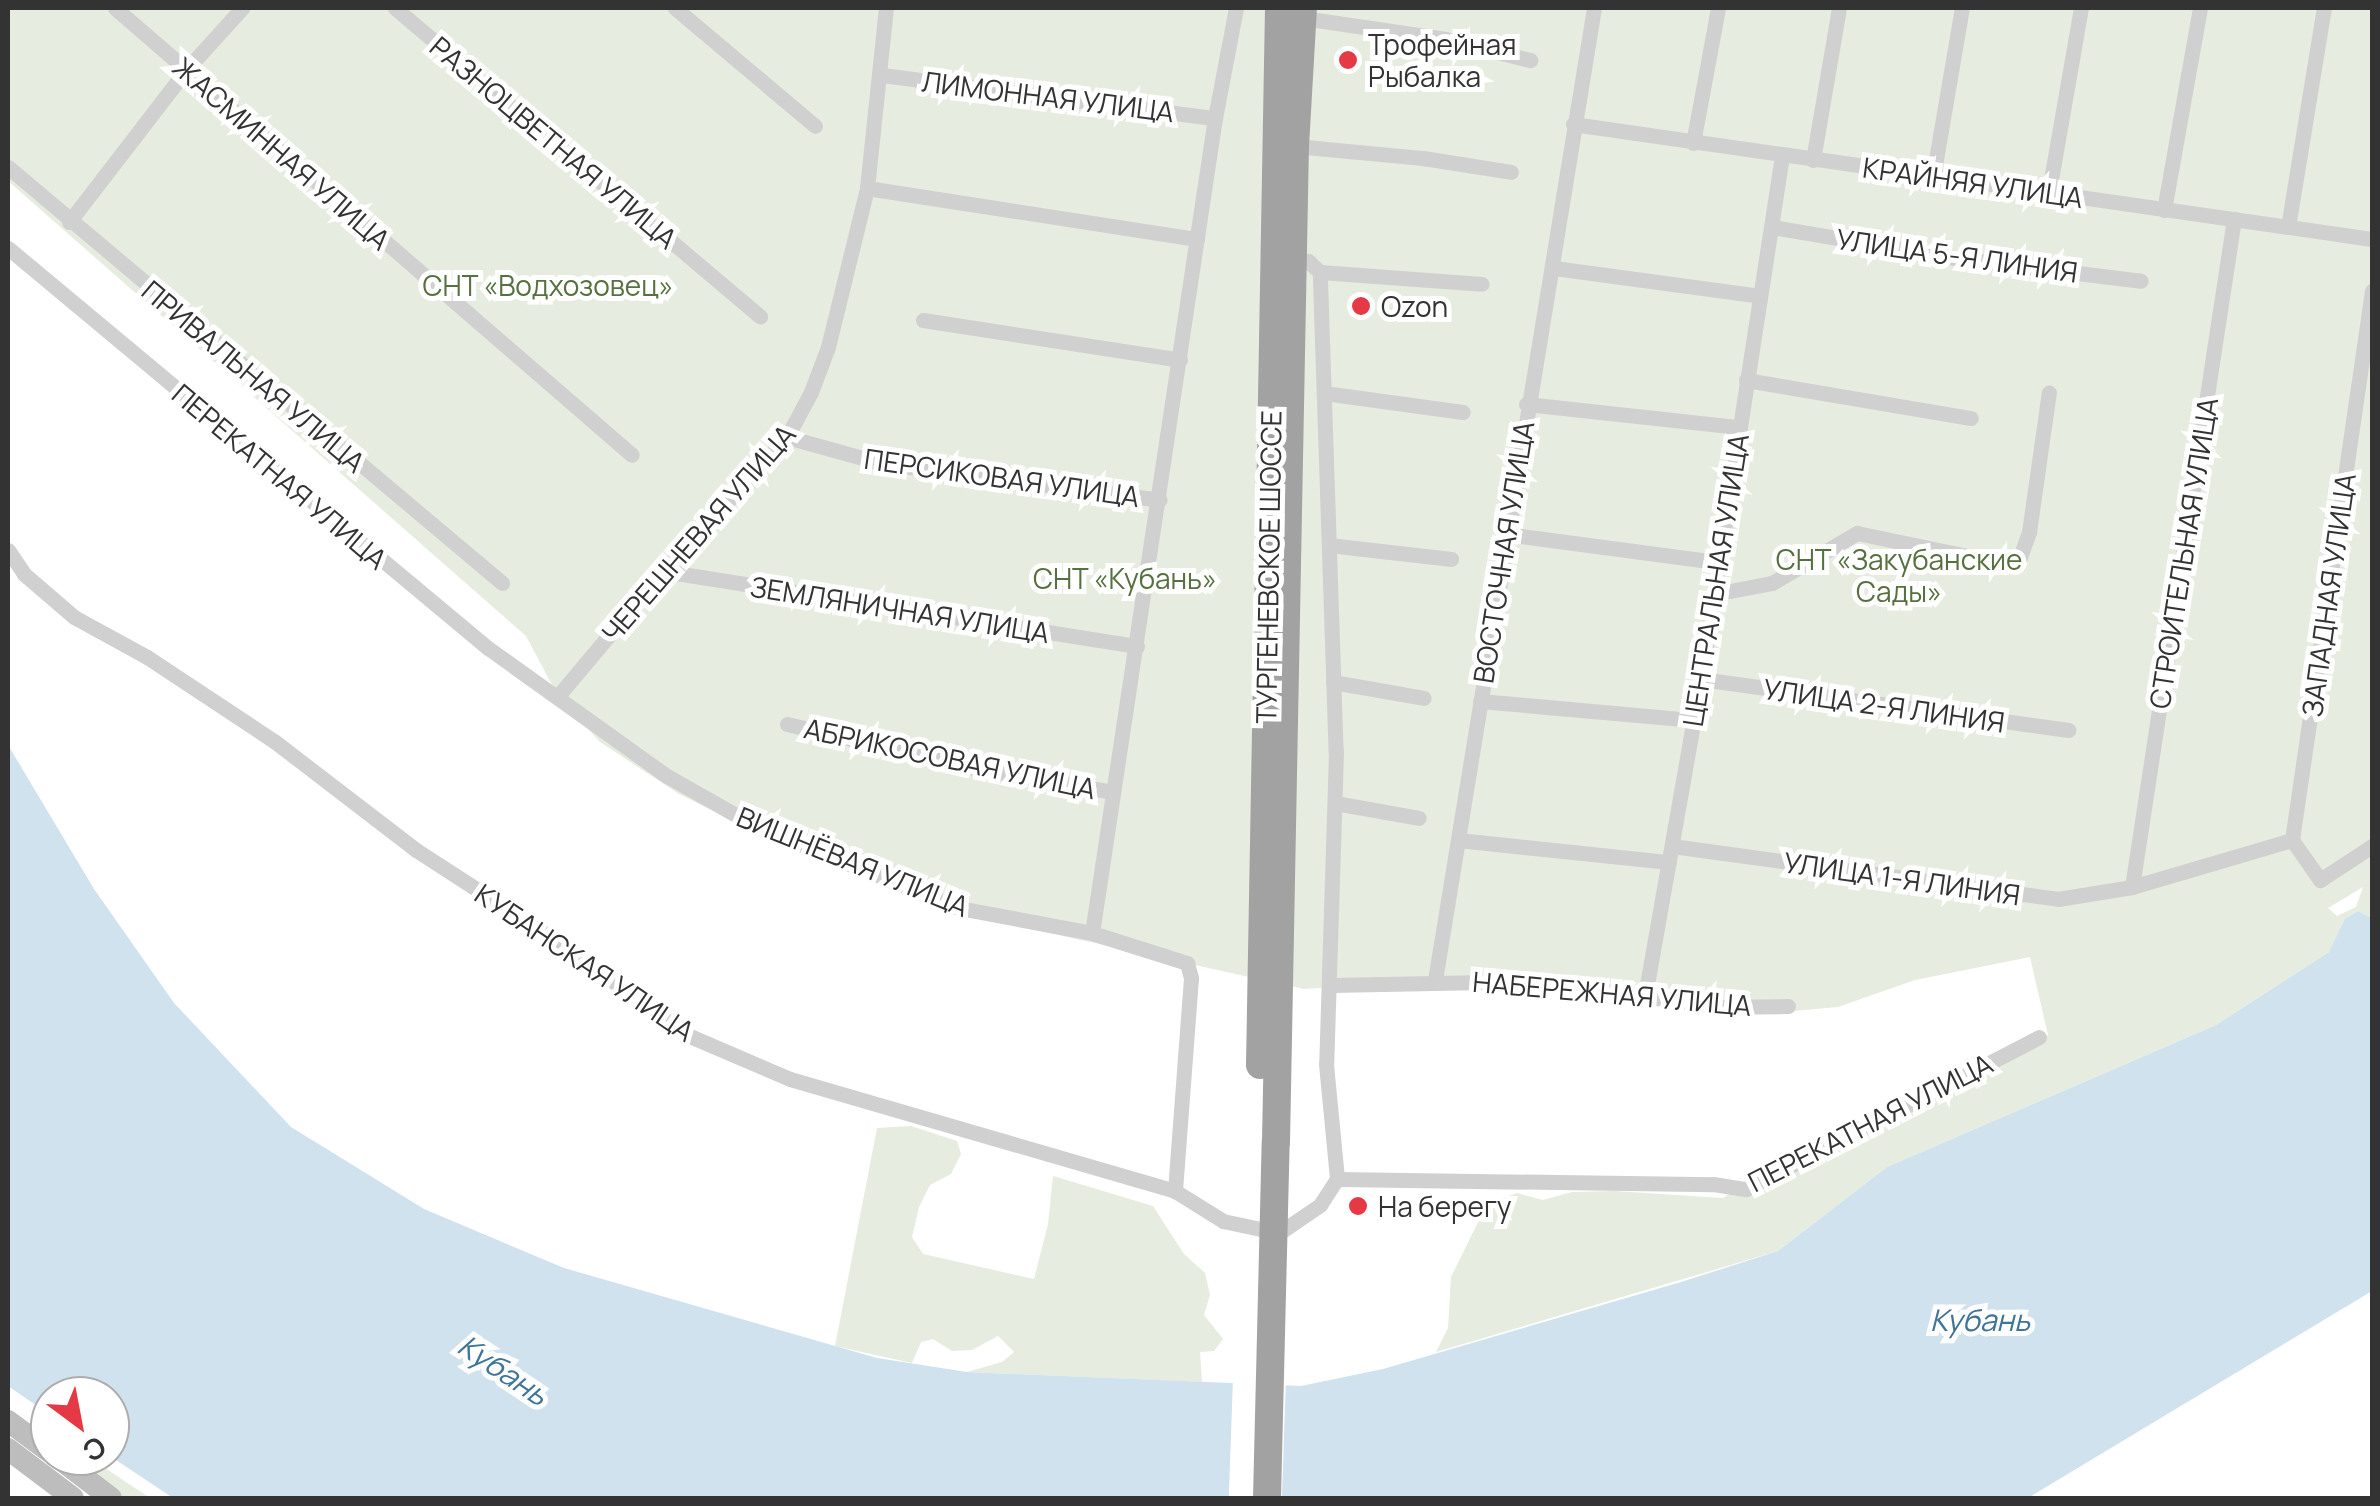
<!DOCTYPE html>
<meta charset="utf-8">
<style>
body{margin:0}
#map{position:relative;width:2380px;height:1506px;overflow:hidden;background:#fff;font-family:Manrope,sans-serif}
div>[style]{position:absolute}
.green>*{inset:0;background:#e6ecdf}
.water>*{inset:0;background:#cfe2ee}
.pier>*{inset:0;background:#fff;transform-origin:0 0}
.minor>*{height:15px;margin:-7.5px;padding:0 7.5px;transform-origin:7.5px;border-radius:7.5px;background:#d0d0d0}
.secondary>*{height:22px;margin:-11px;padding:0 11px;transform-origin:11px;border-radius:11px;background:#bdbdbd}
.trunk>*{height:28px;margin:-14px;padding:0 14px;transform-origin:14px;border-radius:14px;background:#a2a2a2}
.trunk-bridge>*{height:28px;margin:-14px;padding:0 14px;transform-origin:14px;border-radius:14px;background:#a2a2a2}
.dots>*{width:28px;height:28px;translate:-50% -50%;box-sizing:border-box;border:5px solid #fff;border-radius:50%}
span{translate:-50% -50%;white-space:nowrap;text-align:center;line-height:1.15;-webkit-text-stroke:10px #fff;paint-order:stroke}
.poi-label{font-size:28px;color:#333}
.left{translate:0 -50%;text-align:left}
.street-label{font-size:28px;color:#333}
.park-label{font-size:28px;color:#56703f}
.water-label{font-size:30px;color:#3f7597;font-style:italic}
.frame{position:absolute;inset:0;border:10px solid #333;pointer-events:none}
.north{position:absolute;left:30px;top:1376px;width:100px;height:100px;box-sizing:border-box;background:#fff;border:2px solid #adadad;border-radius:50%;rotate:148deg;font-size:28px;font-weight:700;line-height:40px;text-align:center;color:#333}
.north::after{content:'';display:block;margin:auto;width:35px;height:45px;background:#e63946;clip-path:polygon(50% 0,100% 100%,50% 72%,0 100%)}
</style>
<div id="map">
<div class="green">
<div style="clip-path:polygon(evenodd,8px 8px,2372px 8px,2372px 918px,2358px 911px,2346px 919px,2329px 952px,2216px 1025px,1887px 1167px,1778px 1251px,1436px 1352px,1448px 1328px,1451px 1277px,1487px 1204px,1517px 1193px,1543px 1200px,1572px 1192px,1615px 1191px,1723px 1198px,1831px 1132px,1874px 1121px,2042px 1041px,2048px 1035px,2030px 957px,1915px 980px,1838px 1007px,1794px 1011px,1720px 1010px,1535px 986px,1435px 980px,1304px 989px,963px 914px,752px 830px,679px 794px,600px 742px,558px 696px,526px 636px,8px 181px,8px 8px,2363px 887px,2356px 907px,2337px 916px,2328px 908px,2363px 887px)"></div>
<div style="clip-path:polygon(911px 1126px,957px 1141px,961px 1154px,951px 1174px,930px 1185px,919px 1207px,912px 1237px,923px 1254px,1034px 1279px,1048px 1224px,1053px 1176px,1153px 1206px,1184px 1254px,1205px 1273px,1210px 1295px,1204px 1315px,1223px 1339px,1214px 1351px,1200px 1352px,1202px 1382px,967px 1372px,1002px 1362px,1014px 1352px,998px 1336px,972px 1350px,952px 1351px,933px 1339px,921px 1342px,912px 1363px,835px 1346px,877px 1128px)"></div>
<div style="clip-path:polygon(68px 1456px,87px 1456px,150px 1498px,124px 1498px)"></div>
</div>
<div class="water">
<div style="clip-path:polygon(8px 745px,94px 889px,174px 1003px,291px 1127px,424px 1209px,564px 1268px,877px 1358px,967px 1372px,1301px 1386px,1383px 1369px,1681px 1282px,1778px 1251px,1887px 1167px,2216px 1025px,2329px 952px,2345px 919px,2358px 911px,2372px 918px,2372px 1291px,2028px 1498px,173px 1498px,110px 1456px,110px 1396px,50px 1396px,50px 1415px,8px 1386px)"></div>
</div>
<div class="pier">
<div style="left:1233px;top:1378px;width:53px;height:120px;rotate:2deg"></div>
</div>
<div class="minor">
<div style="left:115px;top:8px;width:683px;rotate:40.85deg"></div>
<div style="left:395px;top:8px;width:478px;rotate:40.2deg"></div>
<div style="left:675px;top:8px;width:183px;rotate:40.1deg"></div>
<div style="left:1303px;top:18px;width:144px;rotate:8.4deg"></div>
<div style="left:1445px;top:39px;width:88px;rotate:13.9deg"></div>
<div style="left:882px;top:75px;width:336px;rotate:7.4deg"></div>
<div style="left:1573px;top:124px;width:807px;rotate:8.19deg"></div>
<div style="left:1693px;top:143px;width:137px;rotate:-79.5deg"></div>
<div style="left:1295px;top:146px;width:129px;rotate:5.4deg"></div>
<div style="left:1423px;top:158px;width:89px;rotate:9deg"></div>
<div style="left:1813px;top:160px;width:154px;rotate:-80.3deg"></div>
<div style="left:8px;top:167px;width:646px;rotate:40.1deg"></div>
<div style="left:1933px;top:177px;width:171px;rotate:-80.3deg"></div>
<div style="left:867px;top:188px;width:334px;rotate:8.8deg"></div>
<div style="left:2049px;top:191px;width:186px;rotate:-80.1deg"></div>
<div style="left:2164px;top:210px;width:205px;rotate:-79.9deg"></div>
<div style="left:69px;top:222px;width:192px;rotate:-52.4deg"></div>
<div style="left:186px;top:70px;width:84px;rotate:-47.9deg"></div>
<div style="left:1772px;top:227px;width:186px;rotate:9.6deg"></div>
<div style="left:1955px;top:258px;width:187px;rotate:7deg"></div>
<div style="left:2288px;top:227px;width:222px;rotate:-80.7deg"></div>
<div style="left:8px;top:248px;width:625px;rotate:39.81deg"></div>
<div style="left:488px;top:648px;width:220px;rotate:35.6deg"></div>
<div style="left:667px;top:776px;width:106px;rotate:29.5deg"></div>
<div style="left:759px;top:828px;width:215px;rotate:21.8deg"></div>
<div style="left:959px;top:908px;width:135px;rotate:10.6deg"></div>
<div style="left:1092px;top:933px;width:100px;rotate:17.5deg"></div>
<div style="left:1187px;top:963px;width:16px;rotate:75deg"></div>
<div style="left:1191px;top:978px;width:214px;rotate:94.3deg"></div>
<div style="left:1295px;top:260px;width:13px;rotate:4deg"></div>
<div style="left:1308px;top:261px;width:16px;rotate:43deg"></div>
<div style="left:1320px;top:272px;width:8px;rotate:90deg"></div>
<div style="left:1320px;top:280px;width:472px;rotate:88.1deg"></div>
<div style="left:1336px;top:752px;width:312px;rotate:91.8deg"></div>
<div style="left:1326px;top:1064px;width:116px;rotate:84.5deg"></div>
<div style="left:1554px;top:268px;width:208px;rotate:7.7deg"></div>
<div style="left:1320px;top:272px;width:162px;rotate:4.2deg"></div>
<div style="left:923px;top:320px;width:260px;rotate:8.8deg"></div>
<div style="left:1746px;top:380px;width:228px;rotate:9.6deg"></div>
<div style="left:1324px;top:393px;width:140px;rotate:7.8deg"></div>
<div style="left:1526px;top:404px;width:214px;rotate:6.2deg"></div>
<div style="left:787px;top:437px;width:97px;rotate:15.6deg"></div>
<div style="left:880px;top:463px;width:282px;rotate:7.5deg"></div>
<div style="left:1506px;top:534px;width:212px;rotate:7.6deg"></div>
<div style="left:1329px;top:545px;width:123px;rotate:6.5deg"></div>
<div style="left:8px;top:550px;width:29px;rotate:56deg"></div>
<div style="left:24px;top:574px;width:66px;rotate:40.7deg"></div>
<div style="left:74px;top:617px;width:83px;rotate:28.7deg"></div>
<div style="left:147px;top:657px;width:152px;rotate:33.5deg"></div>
<div style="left:274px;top:741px;width:179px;rotate:37.5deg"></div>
<div style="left:416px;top:850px;width:175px;rotate:32.9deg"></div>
<div style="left:563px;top:945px;width:151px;rotate:36.1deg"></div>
<div style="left:685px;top:1034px;width:114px;rotate:23.2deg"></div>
<div style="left:790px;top:1079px;width:401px;rotate:16.2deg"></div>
<div style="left:1175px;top:1191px;width:57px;rotate:32deg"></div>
<div style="left:1223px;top:1221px;width:57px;rotate:12.1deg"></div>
<div style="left:1279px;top:1233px;width:50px;rotate:-34.3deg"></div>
<div style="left:1320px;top:1205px;width:31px;rotate:-57deg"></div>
<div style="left:663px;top:571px;width:480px;rotate:9deg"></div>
<div style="left:1714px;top:588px;width:16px;rotate:11deg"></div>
<div style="left:1730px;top:591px;width:43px;rotate:-10.8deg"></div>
<div style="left:1772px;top:583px;width:99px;rotate:-30.5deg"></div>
<div style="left:1857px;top:533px;width:147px;rotate:11.8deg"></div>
<div style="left:2001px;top:563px;width:20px;rotate:-18deg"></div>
<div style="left:2020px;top:557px;width:27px;rotate:-70deg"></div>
<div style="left:2029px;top:532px;width:141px;rotate:-81.9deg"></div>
<div style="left:1701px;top:679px;width:371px;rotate:7.9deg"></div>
<div style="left:1333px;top:682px;width:92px;rotate:10deg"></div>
<div style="left:558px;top:696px;width:163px;rotate:-50deg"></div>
<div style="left:663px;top:571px;width:183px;rotate:-47.2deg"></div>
<div style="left:787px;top:437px;width:51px;rotate:-61.9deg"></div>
<div style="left:811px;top:392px;width:48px;rotate:-69.3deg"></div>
<div style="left:828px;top:347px;width:164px;rotate:-76.2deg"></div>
<div style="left:867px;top:188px;width:181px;rotate:-84deg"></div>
<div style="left:1480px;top:701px;width:215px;rotate:5.1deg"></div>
<div style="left:787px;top:724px;width:192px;rotate:13.2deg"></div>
<div style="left:974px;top:768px;width:141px;rotate:9.8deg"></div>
<div style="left:1335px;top:803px;width:85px;rotate:10.1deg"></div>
<div style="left:1458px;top:840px;width:212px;rotate:6deg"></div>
<div style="left:2292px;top:840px;width:555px;rotate:-81.71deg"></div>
<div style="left:2292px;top:840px;width:49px;rotate:55deg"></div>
<div style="left:2320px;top:880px;width:62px;rotate:-33.2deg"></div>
<div style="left:1672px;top:846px;width:390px;rotate:7.8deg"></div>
<div style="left:2058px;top:899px;width:75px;rotate:-9.2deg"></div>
<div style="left:2132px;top:887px;width:167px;rotate:-16.4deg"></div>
<div style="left:2132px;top:887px;width:676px;rotate:-81.32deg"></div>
<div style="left:1092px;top:933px;width:824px;rotate:-81.42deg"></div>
<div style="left:1215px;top:118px;width:112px;rotate:-79.2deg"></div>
<div style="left:1435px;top:980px;width:985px;rotate:-80.71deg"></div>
<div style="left:1331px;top:985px;width:204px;rotate:-1.1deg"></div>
<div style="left:1535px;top:981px;width:187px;rotate:8deg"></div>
<div style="left:1720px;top:1007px;width:68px;rotate:-0.8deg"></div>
<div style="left:1645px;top:996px;width:322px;rotate:-80deg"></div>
<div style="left:1701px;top:679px;width:529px;rotate:-81.2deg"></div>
<div style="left:1337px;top:1179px;width:376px;rotate:0.8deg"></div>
<div style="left:1713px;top:1184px;width:33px;rotate:9deg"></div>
<div style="left:1746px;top:1189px;width:330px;rotate:-27.4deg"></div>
</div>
<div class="secondary">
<div style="left:8px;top:1421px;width:52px;rotate:36.4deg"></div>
<div style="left:8px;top:1449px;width:81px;rotate:37deg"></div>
<div style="left:56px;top:1456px;width:69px;rotate:37.4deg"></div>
</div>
<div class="trunk">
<div style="left:1260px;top:1065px;width:1057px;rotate:-88.97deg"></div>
<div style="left:1276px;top:1142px;width:996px;rotate:-88.91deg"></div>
<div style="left:1295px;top:146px;width:138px;rotate:-86.7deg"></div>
</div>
<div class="trunk-bridge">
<div style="left:1267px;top:1498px;width:356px;rotate:-88.6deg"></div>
</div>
<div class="dots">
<div style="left:1348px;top:60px;background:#e63946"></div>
<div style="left:1361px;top:306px;background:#e63946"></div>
<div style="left:1358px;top:1206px;background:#e63946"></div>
</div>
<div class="poi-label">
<span class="left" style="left:1368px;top:60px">Трофейная<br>Рыбалка</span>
<span class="left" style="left:1381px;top:306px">Ozon</span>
<span class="left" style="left:1378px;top:1206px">На берегу</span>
</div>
<div class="street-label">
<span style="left:1048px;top:96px;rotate:7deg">ЛИМОННАЯ УЛИЦА</span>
<span style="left:554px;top:142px;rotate:40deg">РАЗНОЦВЕТНАЯ УЛИЦА</span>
<span style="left:282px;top:153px;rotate:41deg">ЖАСМИННАЯ УЛИЦА</span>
<span style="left:1973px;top:182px;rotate:8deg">КРАЙНЯЯ УЛИЦА</span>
<span style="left:1957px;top:255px;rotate:8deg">УЛИЦА 5-Я ЛИНИЯ</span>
<span style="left:254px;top:376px;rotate:40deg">ПРИВАЛЬНАЯ УЛИЦА</span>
<span style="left:280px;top:476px;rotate:40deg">ПЕРЕКАТНАЯ УЛИЦА</span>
<span style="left:1002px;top:477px;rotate:8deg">ПЕРСИКОВАЯ УЛИЦА</span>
<span style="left:698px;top:533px;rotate:-49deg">ЧЕРЕШНЕВАЯ УЛИЦА</span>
<span style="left:1503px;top:552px;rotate:-81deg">ВОСТОЧНАЯ УЛИЦА</span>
<span style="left:2183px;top:553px;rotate:-81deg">СТРОИТЕЛЬНАЯ УЛИЦА</span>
<span style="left:1268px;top:567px;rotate:-89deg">ТУРГЕНЕВСКОЕ ШОССЕ</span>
<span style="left:1715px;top:580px;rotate:-81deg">ЦЕНТРАЛЬНАЯ УЛИЦА</span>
<span style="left:2328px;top:595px;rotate:-82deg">ЗАПАДНАЯ УЛИЦА</span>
<span style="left:900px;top:609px;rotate:9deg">ЗЕМЛЯНИЧНАЯ УЛИЦА</span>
<span style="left:1884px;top:705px;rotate:8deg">УЛИЦА 2-Я ЛИНИЯ</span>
<span style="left:950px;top:758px;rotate:12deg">АБРИКОСОВАЯ УЛИЦА</span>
<span style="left:853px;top:861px;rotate:22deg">ВИШНЁВАЯ УЛИЦА</span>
<span style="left:1902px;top:878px;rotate:8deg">УЛИЦА 1-Я ЛИНИЯ</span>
<span style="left:585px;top:962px;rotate:34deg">КУБАНСКАЯ УЛИЦА</span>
<span style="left:1612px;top:993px;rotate:5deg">НАБЕРЕЖНАЯ УЛИЦА</span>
<span style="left:1870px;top:1122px;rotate:-27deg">ПЕРЕКАТНАЯ УЛИЦА</span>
</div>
<div class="park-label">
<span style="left:548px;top:285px">СНТ «Водхозовец»</span>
<span style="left:1899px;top:575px">СНТ «Закубанские<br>Сады»</span>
<span style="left:1125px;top:578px">СНТ «Кубань»</span>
</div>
<div class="water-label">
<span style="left:1980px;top:1320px">Кубань</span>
<span style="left:503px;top:1370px;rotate:34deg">Кубань</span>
</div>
<div class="frame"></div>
<div class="north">С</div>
</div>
